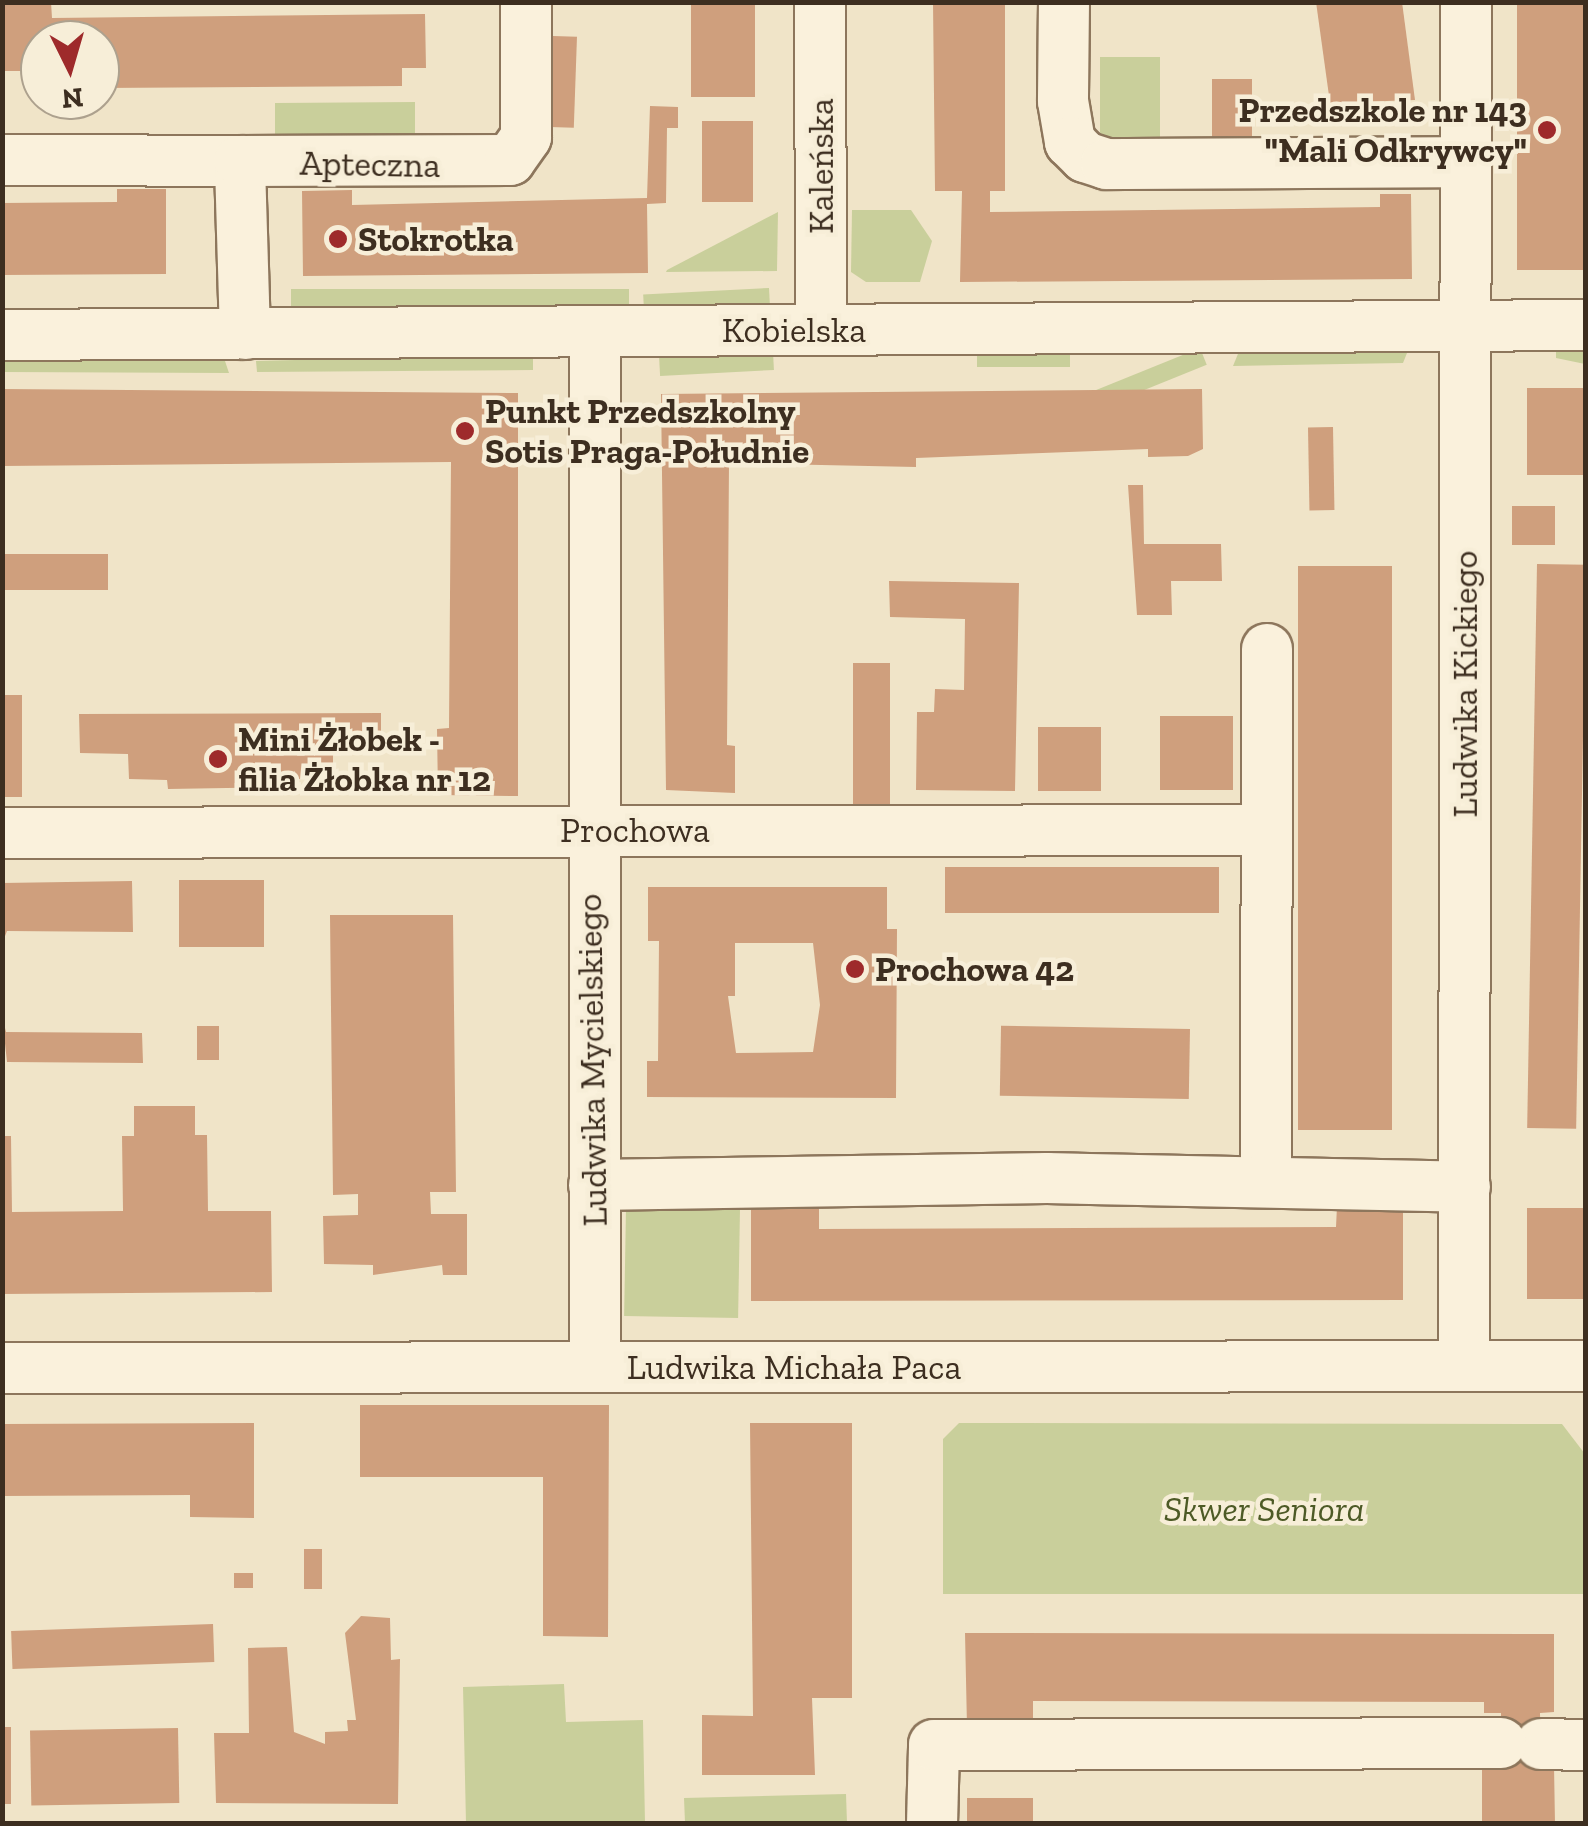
<!DOCTYPE html>
<meta charset="utf-8">
<style>
body{margin:0}
#map{position:relative;width:1588px;height:1826px;overflow:hidden;background:#f0e4c8;font-family:"Zilla Slab",serif}
div>[style]{position:absolute}
.green>*{inset:0;background:#c9cf9b;transform-origin:0 0}
.building>*{inset:0;background:#cf9f7d;transform-origin:0 0}
.roads{filter:drop-shadow(2px 0 #8d765c) drop-shadow(-2px 0 #8d765c) drop-shadow(0 2px #8d765c) drop-shadow(0 -2px #8d765c)}
.minor>*{height:50px;margin:-25px;padding:0 25px;transform-origin:25px;border-radius:25px;background:#faf1dc}
.dots>*{width:28px;height:28px;translate:-50% -50%;box-sizing:border-box;border:5px solid #f7eed8;border-radius:50%}
span{translate:-50% -50%;white-space:nowrap;text-align:center;line-height:1.15;-webkit-text-stroke:9px #f7eed8;paint-order:stroke}
.poi-label{font-size:35px;color:#3d2e20;font-weight:700}
.right{translate:-100% -50%;text-align:right}
.left{translate:0 -50%;text-align:left}
.street-label{font-size:35px;color:#3d2e20}
.park-label{font-size:35px;color:#4d5a26;font-style:italic}
.frame{position:absolute;inset:0;border:5px solid #3d2e20;pointer-events:none}
.north{position:absolute;left:20px;top:20px;width:100px;height:100px;box-sizing:border-box;background:#f7eed8;border:2px solid #ada18e;border-radius:50%;rotate:175deg;font-size:28px;font-weight:700;line-height:40px;text-align:center;color:#3d2e20}
.north::after{content:'';display:block;margin:auto;width:35px;height:45px;background:#9e2a2b;clip-path:polygon(50% 0,100% 100%,50% 72%,0 100%)}
</style>
<div id="map">
<div class="green">
<div style="left:1100px;top:57px;width:60px;height:89px"></div>
<div style="clip-path:polygon(415px 102px,415px 155px,275px 140px,275px 103px)"></div>
<div style="clip-path:polygon(852px 210px,911px 210px,932px 241px,920px 282px,866px 282px,851px 272px)"></div>
<div style="clip-path:polygon(778px 212px,777px 271px,666px 272px,667px 270px)"></div>
<div style="left:769px;top:288px;width:20px;height:126px;rotate:87deg"></div>
<div style="left:629px;top:289px;width:22px;height:338px;rotate:90deg"></div>
<div style="clip-path:polygon(1585px 347px,1585px 364px,1556px 358px,1556px 348px)"></div>
<div style="left:1200px;top:348px;width:18px;height:120px;rotate:68deg"></div>
<div style="clip-path:polygon(1409px 348px,1403px 363px,1233px 366px,1240px 349px)"></div>
<div style="left:1070px;top:350px;width:17px;height:93px;rotate:90deg"></div>
<div style="left:773px;top:352px;width:18px;height:114px;rotate:87deg"></div>
<div style="clip-path:polygon(533px 354px,533px 370px,257px 372px,256px 361px)"></div>
<div style="clip-path:polygon(223px 355px,229px 373px,3px 372px,3px 357px)"></div>
<div style="left:626px;top:1208px;width:114px;height:108px;rotate:1deg"></div>
<div style="clip-path:polygon(959px 1423px,1562px 1424px,1585px 1454px,1585px 1594px,943px 1594px,943px 1439px)"></div>
<div style="clip-path:polygon(564px 1684px,566px 1722px,643px 1720px,645px 1823px,466px 1823px,463px 1687px)"></div>
<div style="clip-path:polygon(846px 1794px,847px 1823px,685px 1823px,684px 1798px)"></div>
</div>
<div class="building">
<div style="clip-path:polygon(2px 2px,51px 2px,52px 18px,425px 14px,426px 68px,402px 68px,402px 86px,100px 88px,100px 40px,40px 40px,40px 71px,2px 71px)"></div>
<div style="left:691px;top:2px;width:64px;height:95px"></div>
<div style="clip-path:polygon(933px 2px,1005px 2px,1005px 191px,990px 191px,990px 212px,1380px 207px,1380px 194px,1411px 194px,1412px 279px,960px 282px,962px 191px,935px 191px)"></div>
<div style="clip-path:polygon(1316px 2px,1402px 2px,1415px 100px,1330px 103px)"></div>
<div style="left:1517px;top:3px;width:69px;height:267px"></div>
<div style="left:553px;top:36px;width:24px;height:91px;rotate:2deg"></div>
<div style="left:1212px;top:79px;width:40px;height:69px"></div>
<div style="clip-path:polygon(650px 106px,678px 107px,678px 128px,667px 128px,666px 203px,647px 204px,648px 273px,303px 276px,302px 191px,352px 190px,352px 205px,647px 198px)"></div>
<div style="left:702px;top:121px;width:51px;height:81px"></div>
<div style="clip-path:polygon(117px 189px,166px 189px,166px 274px,2px 275px,2px 203px,117px 202px)"></div>
<div style="left:1527px;top:388px;width:59px;height:87px"></div>
<div style="clip-path:polygon(2px 389px,518px 393px,518px 796px,438px 795px,437px 729px,449px 728px,451px 462px,2px 466px)"></div>
<div style="clip-path:polygon(1202px 389px,1203px 449px,1188px 456px,1148px 457px,1148px 449px,916px 458px,916px 467px,729px 463px,727px 745px,735px 746px,735px 793px,666px 790px,661px 394px)"></div>
<div style="left:1333px;top:427px;width:83px;height:25px;rotate:89deg"></div>
<div style="clip-path:polygon(1128px 485px,1143px 485px,1144px 544px,1221px 544px,1222px 581px,1171px 581px,1172px 615px,1137px 615px)"></div>
<div style="left:1512px;top:506px;width:43px;height:39px"></div>
<div style="left:2px;top:554px;width:106px;height:36px"></div>
<div style="left:1537px;top:564px;width:49px;height:564px;rotate:1deg"></div>
<div style="left:1298px;top:566px;width:94px;height:564px"></div>
<div style="clip-path:polygon(889px 581px,1019px 583px,1015px 791px,916px 790px,917px 712px,934px 712px,935px 689px,964px 690px,965px 619px,890px 617px)"></div>
<div style="left:853px;top:663px;width:37px;height:148px"></div>
<div style="left:2px;top:695px;width:20px;height:102px"></div>
<div style="clip-path:polygon(381px 713px,381px 753px,333px 753px,333px 779px,293px 779px,292px 787px,168px 789px,167px 780px,129px 779px,128px 754px,80px 753px,79px 714px)"></div>
<div style="left:1233px;top:716px;width:74px;height:73px;rotate:90deg"></div>
<div style="left:1038px;top:727px;width:63px;height:64px"></div>
<div style="left:1219px;top:867px;width:46px;height:274px;rotate:90deg"></div>
<div style="left:264px;top:880px;width:67px;height:85px;rotate:90deg"></div>
<div style="clip-path:polygon(132px 881px,133px 932px,7px 931px,2px 944px,2px 883px)"></div>
<div style="clip-path:polygon(evenodd,648px 887px,887px 887px,887px 929px,897px 929px,896px 1098px,647px 1097px,647px 1061px,658px 1061px,659px 941px,648px 941px,648px 887px,735px 943px,813px 943px,820px 1005px,813px 1052px,736px 1053px,728px 996px,735px 996px,735px 943px)"></div>
<div style="clip-path:polygon(330px 915px,453px 915px,456px 1192px,430px 1192px,431px 1214px,467px 1214px,467px 1275px,443px 1275px,442px 1265px,373px 1275px,373px 1265px,324px 1264px,323px 1216px,358px 1215px,358px 1194px,333px 1195px)"></div>
<div style="clip-path:polygon(2px 1016px,6px 1032px,142px 1033px,143px 1063px,7px 1062px)"></div>
<div style="left:197px;top:1026px;width:22px;height:34px"></div>
<div style="left:1190px;top:1029px;width:70px;height:189px;rotate:91deg"></div>
<div style="clip-path:polygon(134px 1106px,195px 1106px,195px 1135px,207px 1135px,208px 1211px,271px 1211px,272px 1292px,2px 1294px,2px 1136px,11px 1136px,12px 1212px,123px 1211px,122px 1136px,134px 1136px)"></div>
<div style="clip-path:polygon(819px 1205px,819px 1229px,1336px 1227px,1337px 1206px,1403px 1206px,1403px 1300px,751px 1301px,751px 1207px)"></div>
<div style="left:1527px;top:1208px;width:59px;height:91px"></div>
<div style="clip-path:polygon(360px 1405px,609px 1405px,608px 1637px,543px 1636px,543px 1477px,360px 1477px)"></div>
<div style="clip-path:polygon(254px 1423px,254px 1518px,190px 1517px,190px 1495px,2px 1496px,2px 1424px)"></div>
<div style="clip-path:polygon(750px 1423px,852px 1423px,852px 1698px,812px 1698px,815px 1775px,702px 1775px,702px 1715px,753px 1716px)"></div>
<div style="left:304px;top:1549px;width:18px;height:40px"></div>
<div style="left:234px;top:1573px;width:19px;height:15px"></div>
<div style="clip-path:polygon(361px 1616px,390px 1618px,391px 1660px,400px 1659px,398px 1804px,216px 1803px,214px 1733px,249px 1733px,248px 1648px,287px 1647px,294px 1732px,325px 1744px,325px 1732px,348px 1731px,347px 1720px,356px 1720px,345px 1633px)"></div>
<div style="left:213px;top:1624px;width:38px;height:202px;rotate:88deg"></div>
<div style="clip-path:polygon(965px 1633px,1554px 1634px,1554px 1712px,1540px 1713px,1541px 1764px,1554px 1765px,1555px 1824px,1482px 1824px,1482px 1766px,1501px 1765px,1501px 1713px,1484px 1713px,1484px 1702px,1033px 1701px,1033px 1727px,967px 1727px)"></div>
<div style="left:2px;top:1727px;width:9px;height:77px"></div>
<div style="left:178px;top:1728px;width:75px;height:148px;rotate:89deg"></div>
<div style="left:967px;top:1798px;width:66px;height:26px"></div>
</div>
<div class="roads">
<div class="minor">
<div style="left:820px;top:2px;width:328px;rotate:89.8deg"></div>
<div style="left:1064px;top:2px;width:99px;rotate:90.6deg"></div>
<div style="left:1063px;top:101px;width:42px;rotate:80.3deg"></div>
<div style="left:1070px;top:142px;width:21px;rotate:45deg"></div>
<div style="left:1085px;top:157px;width:22px;rotate:18deg"></div>
<div style="left:1106px;top:164px;width:360px;rotate:-0.3deg"></div>
<div style="left:2px;top:160px;width:238px;rotate:0.2deg"></div>
<div style="left:595px;top:332px;width:1035px;rotate:90deg"></div>
<div style="left:245px;top:334px;width:173px;rotate:-91.7deg"></div>
<div style="left:240px;top:161px;width:270px;rotate:-0.2deg"></div>
<div style="left:510px;top:160px;width:28px;rotate:-55deg"></div>
<div style="left:526px;top:137px;width:135px;rotate:-90deg"></div>
<div style="left:2px;top:335px;width:1584px;rotate:-0.36deg"></div>
<div style="left:2px;top:833px;width:1265px;rotate:-0.14deg"></div>
<div style="left:1266px;top:1180px;width:531px;rotate:-89.89deg"></div>
<div style="left:594px;top:1185px;width:453px;rotate:-0.9deg"></div>
<div style="left:1047px;top:1178px;width:418px;rotate:1.2deg"></div>
<div style="left:1464px;top:1366px;width:1364px;rotate:-89.92deg"></div>
<div style="left:2px;top:1368px;width:1584px;rotate:-0.07deg"></div>
<div style="left:1541px;top:1744px;width:45px;rotate:1.3deg"></div>
<div style="left:932px;top:1824px;width:79px;rotate:-88.5deg"></div>
<div style="left:934px;top:1745px;width:567px;rotate:-0.2deg"></div>
</div>
</div>
<div class="dots">
<div style="left:1547px;top:130px;background:#9e2a2b"></div>
<div style="left:338px;top:239px;background:#9e2a2b"></div>
<div style="left:465px;top:431px;background:#9e2a2b"></div>
<div style="left:218px;top:759px;background:#9e2a2b"></div>
<div style="left:855px;top:969px;background:#9e2a2b"></div>
</div>
<div class="poi-label">
<span class="right" style="left:1527px;top:130px">Przedszkole nr 143<br>"Mali Odkrywcy"</span>
<span class="left" style="left:358px;top:239px">Stokrotka</span>
<span class="left" style="left:485px;top:431px">Punkt Przedszkolny<br>Sotis Praga-Południe</span>
<span class="left" style="left:238px;top:759px">Mini Żłobek -<br>filia Żłobka nr 12</span>
<span class="left" style="left:875px;top:969px">Prochowa 42</span>
</div>
<div class="street-label">
<span style="left:370px;top:164px;rotate:1deg">Apteczna</span>
<span style="left:821px;top:166px;rotate:-90deg">Kaleńska</span>
<span style="left:794px;top:330px">Kobielska</span>
<span style="left:1465px;top:684px;rotate:-90deg">Ludwika Kickiego</span>
<span style="left:635px;top:830px">Prochowa</span>
<span style="left:592px;top:1060px;rotate:-91deg">Ludwika Mycielskiego</span>
<span style="left:794px;top:1367px">Ludwika Michała Paca</span>
</div>
<div class="park-label">
<span style="left:1264px;top:1509px">Skwer Seniora</span>
</div>
<div class="frame"></div>
<div class="north">N</div>
</div>
